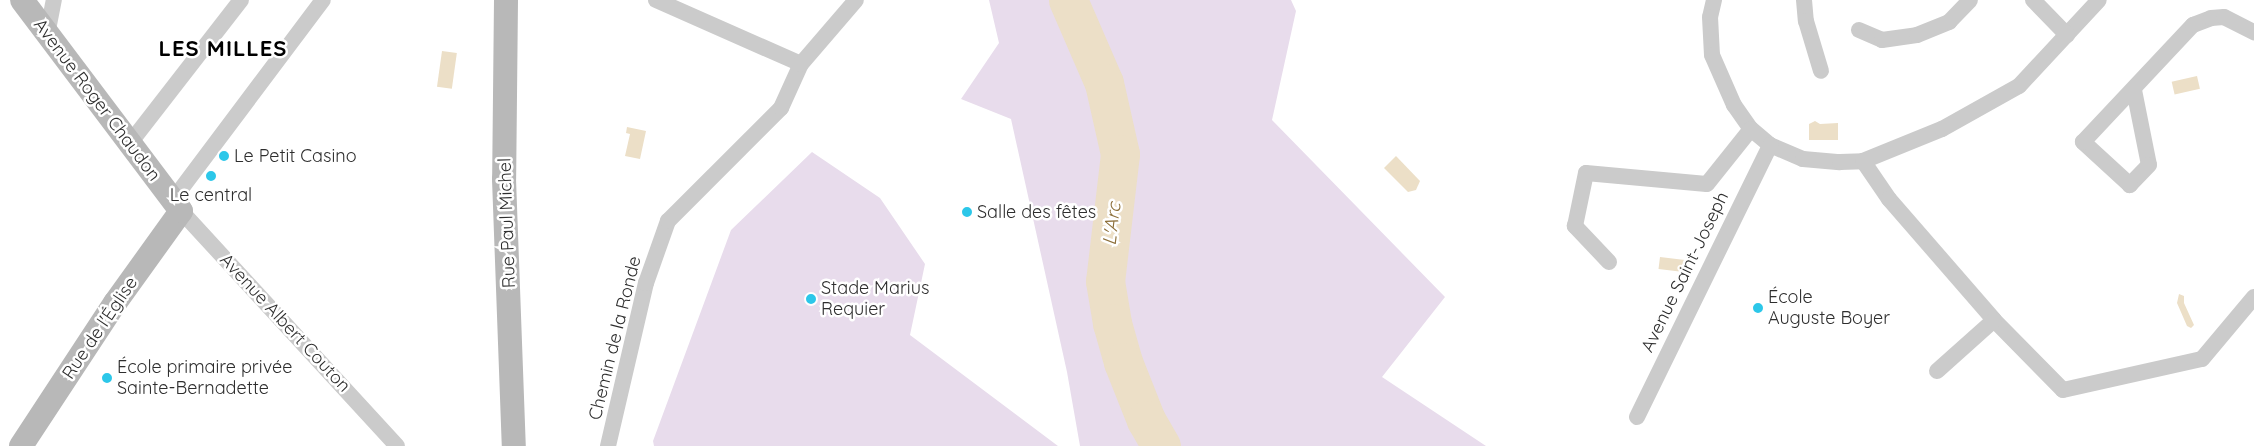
<!DOCTYPE html>
<meta charset="utf-8">
<style>
body{margin:0}
#map{position:relative;width:2254px;height:446px;overflow:hidden;background:#fff;font-family:Quicksand,sans-serif}
div>[style]{position:absolute}
.green>*{inset:0;background:#e8dcec}
.water>*{inset:0;background:#ecdfc7;transform-origin:0 0}
.river>*{height:39px;margin:-19.5px;padding:0 19.5px;transform-origin:19.5px;border-radius:19.5px;background:#ecdfc7}
.street>*{height:16px;margin:-8px;padding:0 8px;transform-origin:8px;border-radius:8px;background:#cbcbcb}
.secondary>*{height:24px;margin:-12px;padding:0 12px;transform-origin:12px;border-radius:12px;background:#b8b8b8}
.dots>*{width:14px;height:14px;translate:-50% -50%;box-sizing:border-box;border:2px solid #fff;border-radius:50%}
span{translate:-50% -50%;white-space:nowrap;text-align:center;line-height:1.15;-webkit-text-stroke:5px #fff;paint-order:stroke}
.street-label{font-size:18px;color:#2e2e2e}
.poi-label{font-size:18px;color:#2e2e2e}
.left{translate:0 -50%;text-align:left}
.water-label{font-size:19px;color:#8c6e38;font-style:italic}
.district-label{font-size:22px;color:#000;font-weight:700;letter-spacing:1px}
</style>
<div id="map">
<div class="green">
<div style="clip-path:polygon(989px 0,1291px 0,1296px 11px,1272px 120px,1445px 297px,1382px 377px,1486px 446px,1080px 446px,1067px 372px,1011px 119px,961px 99px,999px 43px)"></div>
<div style="clip-path:polygon(812px 152px,880px 198px,925px 264px,910px 335px,1058px 446px,654px 446px,653px 441px,731px 230px)"></div>
</div>
<div class="water">
<div style="left:442px;top:51px;width:15px;height:36px;rotate:8deg"></div>
<div style="left:2197px;top:76px;width:13px;height:26px;rotate:77deg"></div>
<div style="clip-path:polygon(1815px 121px,1820px 124px,1838px 123px,1838px 140px,1809px 140px,1809px 124px)"></div>
<div style="clip-path:polygon(627px 127px,646px 131px,640px 159px,625px 156px,630px 134px,626px 133px)"></div>
<div style="clip-path:polygon(1396px 156px,1420px 181px,1416px 190px,1408px 192px,1384px 168px)"></div>
<div style="left:1660px;top:257px;width:25px;height:12px;rotate:7deg"></div>
<div style="clip-path:polygon(2179px 294px,2184px 296px,2184px 303px,2194px 325px,2191px 328px,2187px 326px,2177px 303px)"></div>
</div>
<div class="river">
<div style="left:1068px;top:0;width:90px;rotate:66.6deg"></div>
<div style="left:1104px;top:83px;width:73px;rotate:77.3deg"></div>
<div style="left:1120px;top:154px;width:128px;rotate:96.7deg"></div>
<div style="left:1105px;top:281px;width:43px;rotate:80.5deg"></div>
<div style="left:1112px;top:323px;width:41px;rotate:74.2deg"></div>
<div style="left:1123px;top:362px;width:62px;rotate:68.4deg"></div>
<div style="left:1146px;top:420px;width:30px;rotate:60deg"></div>
</div>
<div class="street">
<div style="left:656px;top:0;width:158px;rotate:23.8deg"></div>
<div style="left:1714px;top:0;width:17px;rotate:103deg"></div>
<div style="left:1710px;top:17px;width:38px;rotate:87deg"></div>
<div style="left:1712px;top:55px;width:55px;rotate:66.3deg"></div>
<div style="left:1734px;top:105px;width:29px;rotate:55deg"></div>
<div style="left:1751px;top:129px;width:25px;rotate:40deg"></div>
<div style="left:1770px;top:145px;width:36px;rotate:23deg"></div>
<div style="left:1803px;top:159px;width:37px;rotate:5deg"></div>
<div style="left:1840px;top:162px;width:23px;rotate:-2deg"></div>
<div style="left:1863px;top:161px;width:85px;rotate:-22.1deg"></div>
<div style="left:1942px;top:129px;width:88px;rotate:-29.2deg"></div>
<div style="left:2019px;top:86px;width:117px;rotate:-47.1deg"></div>
<div style="left:1804px;top:0;width:21px;rotate:85deg"></div>
<div style="left:1806px;top:21px;width:52px;rotate:73.3deg"></div>
<div style="left:2033px;top:0;width:49px;rotate:45.8deg"></div>
<div style="left:1859px;top:30px;width:25px;rotate:23deg"></div>
<div style="left:1882px;top:40px;width:35px;rotate:-8deg"></div>
<div style="left:1917px;top:35px;width:35px;rotate:-22deg"></div>
<div style="left:1949px;top:22px;width:30px;rotate:-46deg"></div>
<div style="left:47px;top:35px;width:36px;rotate:-79deg"></div>
<div style="left:2134px;top:90px;width:76px;rotate:78.7deg"></div>
<div style="left:2149px;top:165px;width:28px;rotate:134deg"></div>
<div style="left:2130px;top:185px;width:64px;rotate:-137.5deg"></div>
<div style="left:2083px;top:142px;width:161px;rotate:-46.8deg"></div>
<div style="left:2193px;top:25px;width:19px;rotate:-21deg"></div>
<div style="left:2211px;top:18px;width:13px;rotate:-4deg"></div>
<div style="left:2224px;top:17px;width:34px;rotate:27deg"></div>
<div style="left:130px;top:143px;width:181px;rotate:-52.2deg"></div>
<div style="left:1863px;top:161px;width:46px;rotate:55.6deg"></div>
<div style="left:1889px;top:199px;width:160px;rotate:49deg"></div>
<div style="left:1994px;top:320px;width:98px;rotate:45.4deg"></div>
<div style="left:2063px;top:390px;width:142px;rotate:-12.6deg"></div>
<div style="left:2202px;top:359px;width:81px;rotate:-50deg"></div>
<div style="left:172px;top:201px;width:251px;rotate:-53.1deg"></div>
<div style="left:181px;top:211px;width:319px;rotate:47.4deg"></div>
<div style="left:1609px;top:262px;width:50px;rotate:-133.4deg"></div>
<div style="left:1575px;top:226px;width:54px;rotate:-78.3deg"></div>
<div style="left:1586px;top:173px;width:121px;rotate:5.2deg"></div>
<div style="left:1707px;top:184px;width:70px;rotate:-51.3deg"></div>
<div style="left:1937px;top:371px;width:76px;rotate:-41.8deg"></div>
<div style="left:1637px;top:417px;width:303px;rotate:-63.9deg"></div>
<div style="left:608px;top:446px;width:167px;rotate:-76.9deg"></div>
<div style="left:646px;top:283px;width:66px;rotate:-70.5deg"></div>
<div style="left:668px;top:221px;width:160px;rotate:-45deg"></div>
<div style="left:781px;top:108px;width:48px;rotate:-65.6deg"></div>
<div style="left:801px;top:64px;width:84px;rotate:-49.3deg"></div>
</div>
<div class="secondary">
<div style="left:506px;top:0;width:179px;rotate:90.6deg"></div>
<div style="left:504px;top:179px;width:267px;rotate:87.9deg"></div>
<div style="left:21px;top:446px;width:171px;rotate:-56.7deg"></div>
<div style="left:115px;top:303px;width:113px;rotate:-54.3deg"></div>
<div style="left:181px;top:211px;width:264px;rotate:-127deg"></div>
</div>
<div class="dots">
<div style="left:224px;top:156px;background:#2cc7e9"></div>
<div style="left:211px;top:176px;background:#2cc7e9"></div>
<div style="left:967px;top:212px;background:#2cc7e9"></div>
<div style="left:811px;top:299px;background:#2cc7e9"></div>
<div style="left:1758px;top:308px;background:#2cc7e9"></div>
<div style="left:107px;top:378px;background:#2cc7e9"></div>
</div>
<div class="street-label">
<span style="left:97px;top:100px;rotate:53deg">Avenue Roger Chaudon</span>
<span style="left:507px;top:223px;rotate:-92deg">Rue Paul Michel</span>
<span style="left:1685px;top:272px;rotate:-64deg">Avenue Saint-Joseph</span>
<span style="left:285px;top:323px;rotate:47deg">Avenue Albert Couton</span>
<span style="left:100px;top:328px;rotate:-56deg">Rue de l'Église</span>
<span style="left:615px;top:338px;rotate:-76deg">Chemin de la Ronde</span>
</div>
<div class="poi-label">
<span class="left" style="left:234px;top:156px">Le Petit Casino</span>
<span style="left:211px;top:195px">Le central</span>
<span class="left" style="left:977px;top:212px">Salle des fêtes</span>
<span class="left" style="left:821px;top:299px">Stade Marius<br>Requier</span>
<span class="left" style="left:1768px;top:308px">École<br>Auguste Boyer</span>
<span class="left" style="left:117px;top:378px">École primaire privée<br>Sainte-Bernadette</span>
</div>
<div class="water-label">
<span style="left:1112px;top:224px;rotate:-83deg">L'Arc</span>
</div>
<div class="district-label">
<span style="left:223px;top:49px">LES MILLES</span>
</div>
</div>
